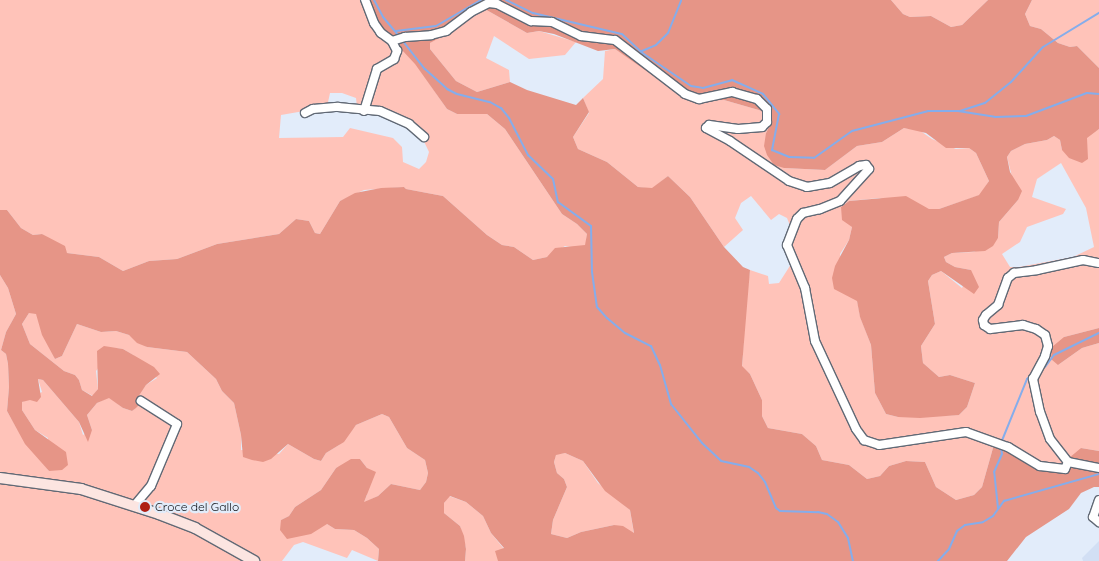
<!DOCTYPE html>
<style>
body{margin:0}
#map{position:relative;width:1099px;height:561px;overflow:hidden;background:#e2ecfa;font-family:Quicksand,sans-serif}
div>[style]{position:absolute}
.built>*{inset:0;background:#d2dff4}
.green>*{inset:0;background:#ffc3b9}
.forest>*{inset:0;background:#e69587}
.stream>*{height:2px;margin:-1px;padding:0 1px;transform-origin:1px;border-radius:1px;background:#85adeb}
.roads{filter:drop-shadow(1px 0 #616975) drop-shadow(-1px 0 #616975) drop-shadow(0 1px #616975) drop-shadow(0 -1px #616975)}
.street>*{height:8px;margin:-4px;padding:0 4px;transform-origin:4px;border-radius:4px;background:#fff}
.secondary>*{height:10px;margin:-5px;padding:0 5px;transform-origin:5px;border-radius:5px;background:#fce5e1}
.dots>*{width:14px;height:14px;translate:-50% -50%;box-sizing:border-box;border:2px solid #e2ecfa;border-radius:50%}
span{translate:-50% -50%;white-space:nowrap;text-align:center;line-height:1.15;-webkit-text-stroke:4.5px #e2ecfa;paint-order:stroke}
.poi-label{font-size:12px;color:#0f1217}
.left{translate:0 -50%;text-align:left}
</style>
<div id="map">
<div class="built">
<div style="clip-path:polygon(1099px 541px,1099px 561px,1083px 561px,1082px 558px)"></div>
</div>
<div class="green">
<div style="clip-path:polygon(evenodd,0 0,365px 0,387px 34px,415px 63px,447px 109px,457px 114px,487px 114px,505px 129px,562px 214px,577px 224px,587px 234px,586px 245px,577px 248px,565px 246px,547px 257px,533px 260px,514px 247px,502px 245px,487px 235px,443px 196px,406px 189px,404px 187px,364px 190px,340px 201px,320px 234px,315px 233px,309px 221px,296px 219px,279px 234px,217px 244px,177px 259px,149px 261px,123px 271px,99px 257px,67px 253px,42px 234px,33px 235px,21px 228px,7px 210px,0 210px,0 0,330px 93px,342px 93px,356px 98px,357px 107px,404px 122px,420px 133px,429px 152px,426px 162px,419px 169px,403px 162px,402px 147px,393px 138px,350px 128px,343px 137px,279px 138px,281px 115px,327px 107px,330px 93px)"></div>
<div style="clip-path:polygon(891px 0,988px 0,962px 25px,951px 27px,931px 16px,910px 17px,903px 14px)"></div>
<div style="clip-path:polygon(1032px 0,1099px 0,1099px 68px,1077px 46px,1070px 47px,1058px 43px,1041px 29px,1030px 26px,1025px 14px)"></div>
<div style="clip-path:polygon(483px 8px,527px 33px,539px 31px,576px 42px,565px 55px,529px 59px,494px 36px,486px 58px,509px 70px,510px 82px,477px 92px,456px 81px,430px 49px,430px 43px,470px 11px)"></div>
<div style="clip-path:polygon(evenodd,615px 49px,695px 101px,724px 100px,769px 113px,771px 123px,766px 133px,784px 168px,825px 170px,857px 146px,882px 142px,904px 128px,919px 130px,932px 139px,956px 149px,969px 148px,976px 153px,989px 181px,980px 195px,939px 209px,929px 209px,879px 198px,849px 201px,841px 207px,852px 227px,849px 240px,840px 254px,845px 292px,857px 300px,860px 316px,871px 345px,875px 393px,886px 414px,898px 417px,959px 415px,967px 407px,975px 383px,950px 375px,939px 377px,923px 363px,921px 346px,935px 324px,928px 281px,932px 275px,941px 271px,962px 288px,971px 270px,955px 267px,946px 262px,944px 257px,952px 253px,974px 252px,998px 238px,999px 222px,1018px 200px,1007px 157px,1011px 151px,1025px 144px,1047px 140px,1054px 136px,1060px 140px,1062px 150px,1099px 129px,1099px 328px,1064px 337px,1058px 365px,1082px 348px,1099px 343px,1099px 451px,1081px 448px,1066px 473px,1039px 471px,1028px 465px,1014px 450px,993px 448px,982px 487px,974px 495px,956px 500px,936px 487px,925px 462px,906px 461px,889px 466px,880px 476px,867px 479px,849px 465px,822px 460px,816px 446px,802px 434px,768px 428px,762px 416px,762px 400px,750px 374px,742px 367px,746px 300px,750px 270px,768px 276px,769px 284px,779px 283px,793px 261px,793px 233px,787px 218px,779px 214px,771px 220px,751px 196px,741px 203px,735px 218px,743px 230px,724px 247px,690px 197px,668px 176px,652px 189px,638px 187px,607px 162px,578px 149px,573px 137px,589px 113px,583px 98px,603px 79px,605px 51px,615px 49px,1061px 163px,1086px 208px,1094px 247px,1073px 257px,1019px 267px,1010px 267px,1002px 254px,1020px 242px,1027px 227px,1063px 214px,1066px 209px,1032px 197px,1037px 179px,1061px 163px)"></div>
<div style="clip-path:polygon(0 275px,8px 288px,16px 314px,6px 332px,1px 350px,6px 354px,8px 364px,9px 387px,7px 411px,19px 432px,49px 471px,48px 438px,35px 430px,22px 410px,22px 402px,42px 392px,38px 379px,43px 380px,79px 422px,83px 435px,92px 430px,87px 415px,97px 403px,109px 397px,123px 408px,132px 411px,140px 404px,137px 397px,146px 385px,157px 378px,133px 355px,123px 349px,114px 348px,96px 371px,98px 389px,93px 396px,82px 390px,79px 380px,75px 375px,64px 371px,30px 344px,22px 324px,29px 313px,36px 313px,55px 359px,62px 356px,77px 324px,101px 332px,116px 331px,129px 335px,147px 347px,187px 352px,216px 379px,222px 391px,234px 403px,241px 435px,241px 450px,279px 454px,288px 444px,314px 459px,321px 461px,326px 453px,339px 445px,356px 425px,382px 414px,389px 417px,407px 448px,425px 460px,428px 473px,426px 482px,420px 490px,391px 484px,378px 496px,363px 503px,367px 495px,367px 468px,360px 459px,336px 468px,321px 490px,295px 507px,289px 516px,281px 520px,327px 524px,335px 529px,354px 530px,367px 538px,379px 549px,378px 561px,352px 550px,347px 558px,303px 542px,294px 545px,282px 561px,0 561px)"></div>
<div style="clip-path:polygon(565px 453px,583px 461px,598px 483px,630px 510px,634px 534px,614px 525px,581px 532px,567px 538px,551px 534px,553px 520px,567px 487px,564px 479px,557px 473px,554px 462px,556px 454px)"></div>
<div style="clip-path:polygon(449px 496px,466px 502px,483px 516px,491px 533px,504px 549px,498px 561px,465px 561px,466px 548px,460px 526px,444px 513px,444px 503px)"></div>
</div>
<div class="forest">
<div style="clip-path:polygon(evenodd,365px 0,891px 0,903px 14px,910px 17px,931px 16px,951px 27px,962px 25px,988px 0,1032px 0,1025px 14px,1030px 26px,1041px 29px,1058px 43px,1070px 47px,1077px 46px,1099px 68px,1099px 129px,1087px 138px,1088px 159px,1082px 163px,1069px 158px,1062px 150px,1060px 140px,1054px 136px,1047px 140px,1025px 144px,1011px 151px,1007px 157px,1010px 172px,1022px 191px,1018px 200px,999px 222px,998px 238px,993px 246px,985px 251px,952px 253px,944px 257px,946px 262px,955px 267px,971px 270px,979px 287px,974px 294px,941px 271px,932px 275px,928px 281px,935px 324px,921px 346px,923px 363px,939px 377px,950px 375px,975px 383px,967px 407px,959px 415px,920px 418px,898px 417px,886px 414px,875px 393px,871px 345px,860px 317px,857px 301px,834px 289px,832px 278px,835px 266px,849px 240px,852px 227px,842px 220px,841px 207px,849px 201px,906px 196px,929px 209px,939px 209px,979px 195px,989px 181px,976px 153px,969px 148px,946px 148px,926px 133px,904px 128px,882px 142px,857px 146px,825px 170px,784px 168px,774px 165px,767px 155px,764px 146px,766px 133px,771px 123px,769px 113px,724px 100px,695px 101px,678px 93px,615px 49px,598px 51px,554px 34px,539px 31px,527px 33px,483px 8px,470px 11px,459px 27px,430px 43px,430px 49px,456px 81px,477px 92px,510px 82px,527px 90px,576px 105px,583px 98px,589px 112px,573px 137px,578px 149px,607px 162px,638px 187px,652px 188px,668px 176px,690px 197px,724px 247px,743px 267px,750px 270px,742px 366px,750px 374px,762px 400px,762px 416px,768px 428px,802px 434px,816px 446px,822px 460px,849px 465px,867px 479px,880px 476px,889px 466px,906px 461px,925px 462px,936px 487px,956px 500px,974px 495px,982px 487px,993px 448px,1004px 441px,1028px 465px,1039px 471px,1066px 473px,1069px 467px,1069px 458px,1081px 448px,1099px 451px,1099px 487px,1094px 487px,1081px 493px,1069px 509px,1026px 537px,1007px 561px,498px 561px,495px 551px,504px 548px,491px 533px,483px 516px,466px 502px,450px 496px,444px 503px,444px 513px,460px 526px,464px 536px,466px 549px,465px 561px,378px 561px,379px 549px,367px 538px,354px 530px,335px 529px,327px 524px,311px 534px,287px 539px,280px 530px,281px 520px,289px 516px,295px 507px,321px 490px,336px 468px,351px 459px,360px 459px,367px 468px,376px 472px,364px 502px,378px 496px,391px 484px,420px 490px,426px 482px,428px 473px,425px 460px,407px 448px,389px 417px,382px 414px,356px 425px,344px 442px,326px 453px,321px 461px,314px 459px,288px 444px,271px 459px,263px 462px,252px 460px,243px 457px,241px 435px,234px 403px,222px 391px,216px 379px,187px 352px,147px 347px,137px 343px,129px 335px,116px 331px,101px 332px,77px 324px,62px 356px,55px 359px,42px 335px,36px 314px,29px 313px,22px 324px,30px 344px,64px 371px,75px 375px,79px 380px,82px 390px,92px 396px,98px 389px,97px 351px,104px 346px,123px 349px,154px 367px,160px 374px,146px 385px,138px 397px,140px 404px,136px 408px,132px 411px,123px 408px,109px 398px,97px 403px,87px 415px,92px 430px,88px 442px,79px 422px,43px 380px,38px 379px,41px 397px,37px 402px,30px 400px,22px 402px,22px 410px,35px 430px,66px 452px,68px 465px,62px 470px,49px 471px,25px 444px,7px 411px,9px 387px,8px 364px,6px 354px,1px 350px,6px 332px,16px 314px,8px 288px,0 275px,0 210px,7px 210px,21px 228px,33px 235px,42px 234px,65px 246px,67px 253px,99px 257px,123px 271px,149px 261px,177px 259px,217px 244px,279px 234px,296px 219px,309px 221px,315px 233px,320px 234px,340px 201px,355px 193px,381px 188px,404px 187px,406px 189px,443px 196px,487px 235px,502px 245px,514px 247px,533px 260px,547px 257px,555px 248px,585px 245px,587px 234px,577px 224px,562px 214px,505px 129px,487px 114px,457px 114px,447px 109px,415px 64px,387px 34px,368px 10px,365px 0,565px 453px,583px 461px,605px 491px,630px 510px,634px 533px,623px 526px,614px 525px,581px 532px,567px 538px,551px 534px,553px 520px,567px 487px,564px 479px,557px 473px,554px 462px,556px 455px,565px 453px)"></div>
<div style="clip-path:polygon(1099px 328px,1099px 343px,1082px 348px,1058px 365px,1051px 359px,1052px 347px,1064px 337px)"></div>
</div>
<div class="stream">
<div style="left:374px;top:0;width:19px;rotate:62deg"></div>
<div style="left:383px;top:17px;width:25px;rotate:50deg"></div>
<div style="left:506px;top:0;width:30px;rotate:26deg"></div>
<div style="left:533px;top:13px;width:91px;rotate:13.3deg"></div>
<div style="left:622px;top:34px;width:26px;rotate:43deg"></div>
<div style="left:641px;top:52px;width:60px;rotate:34.2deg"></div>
<div style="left:691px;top:86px;width:12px;rotate:9deg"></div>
<div style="left:703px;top:88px;width:30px;rotate:-15deg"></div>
<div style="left:732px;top:80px;width:34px;rotate:24deg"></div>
<div style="left:763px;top:94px;width:26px;rotate:51deg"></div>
<div style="left:779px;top:114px;width:37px;rotate:101deg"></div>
<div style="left:772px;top:150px;width:18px;rotate:22deg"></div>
<div style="left:789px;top:157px;width:25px;rotate:2deg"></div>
<div style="left:814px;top:158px;width:47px;rotate:-35.4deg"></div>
<div style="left:852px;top:131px;width:79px;rotate:-14.7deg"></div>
<div style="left:928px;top:111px;width:30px"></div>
<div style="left:958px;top:111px;width:37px;rotate:9deg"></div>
<div style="left:995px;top:117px;width:31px;rotate:-2deg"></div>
<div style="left:1026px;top:116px;width:65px;rotate:-20.7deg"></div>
<div style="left:1087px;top:93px;width:12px;rotate:5deg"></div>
<div style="left:396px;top:31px;width:40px;rotate:-7.1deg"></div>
<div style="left:436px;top:26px;width:52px;rotate:-30deg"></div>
<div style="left:402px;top:40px;width:37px;rotate:52deg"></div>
<div style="left:425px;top:69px;width:30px;rotate:42deg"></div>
<div style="left:447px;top:89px;width:11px;rotate:27deg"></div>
<div style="left:457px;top:94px;width:34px;rotate:14deg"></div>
<div style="left:490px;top:102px;width:13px;rotate:29deg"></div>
<div style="left:501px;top:108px;width:13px;rotate:51deg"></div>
<div style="left:509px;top:118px;width:42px;rotate:62.8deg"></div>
<div style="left:528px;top:155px;width:35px;rotate:44deg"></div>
<div style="left:553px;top:179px;width:24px;rotate:78deg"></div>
<div style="left:558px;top:202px;width:41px;rotate:36deg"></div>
<div style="left:591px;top:226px;width:46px;rotate:88.8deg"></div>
<div style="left:592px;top:272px;width:35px;rotate:82deg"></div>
<div style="left:597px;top:307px;width:15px;rotate:48deg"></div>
<div style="left:607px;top:318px;width:23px;rotate:40deg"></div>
<div style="left:625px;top:333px;width:29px;rotate:27deg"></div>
<div style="left:651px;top:346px;width:21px;rotate:65deg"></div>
<div style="left:660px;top:365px;width:41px;rotate:74.2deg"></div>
<div style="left:671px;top:404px;width:50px;rotate:51.5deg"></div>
<div style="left:702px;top:443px;width:26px;rotate:43deg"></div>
<div style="left:721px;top:461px;width:29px;rotate:12deg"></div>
<div style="left:749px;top:467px;width:11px;rotate:34deg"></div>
<div style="left:758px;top:473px;width:11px;rotate:52deg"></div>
<div style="left:765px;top:482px;width:28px;rotate:67deg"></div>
<div style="left:776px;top:508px;width:5px;rotate:37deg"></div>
<div style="left:780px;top:511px;width:38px;rotate:2deg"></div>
<div style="left:818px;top:512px;width:9px;rotate:13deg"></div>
<div style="left:827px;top:514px;width:14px;rotate:36deg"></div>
<div style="left:838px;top:522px;width:19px;rotate:58deg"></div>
<div style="left:848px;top:538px;width:24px;rotate:78deg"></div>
<div style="left:642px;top:51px;width:15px;rotate:-23deg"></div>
<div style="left:656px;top:45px;width:17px;rotate:-45deg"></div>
<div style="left:668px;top:33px;width:35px;rotate:-68deg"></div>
<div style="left:960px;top:111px;width:26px;rotate:-18deg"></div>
<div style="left:985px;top:103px;width:33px;rotate:-39deg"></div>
<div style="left:1011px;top:82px;width:47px;rotate:-47.6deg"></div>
<div style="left:1043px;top:47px;width:66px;rotate:-31.3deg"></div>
<div style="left:1045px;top:367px;width:15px;rotate:-53deg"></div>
<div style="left:1054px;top:355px;width:50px;rotate:-26.1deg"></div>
<div style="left:1001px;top:443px;width:69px;rotate:-67.9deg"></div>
<div style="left:1027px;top:379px;width:6px;rotate:-45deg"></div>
<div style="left:998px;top:508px;width:36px;rotate:-96deg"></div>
<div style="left:994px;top:472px;width:20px;rotate:-66deg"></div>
<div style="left:1002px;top:454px;width:6px;rotate:-99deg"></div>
<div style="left:938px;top:561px;width:16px;rotate:-47deg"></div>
<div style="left:949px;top:549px;width:20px;rotate:-66deg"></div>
<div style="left:957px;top:531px;width:10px;rotate:-37deg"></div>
<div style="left:965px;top:525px;width:18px;rotate:-9deg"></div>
<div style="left:983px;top:522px;width:12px;rotate:-31deg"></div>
<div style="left:993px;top:516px;width:19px;rotate:-54deg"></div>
<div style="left:1004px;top:501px;width:99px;rotate:-15.9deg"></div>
</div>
<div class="roads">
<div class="street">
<div style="left:392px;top:41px;width:14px;rotate:-17deg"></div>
<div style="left:405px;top:37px;width:26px;rotate:-4deg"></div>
<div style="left:431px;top:35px;width:16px;rotate:-15deg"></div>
<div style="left:446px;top:31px;width:31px;rotate:-37deg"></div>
<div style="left:471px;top:12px;width:20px;rotate:-27deg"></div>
<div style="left:489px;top:3px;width:8px;rotate:7deg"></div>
<div style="left:497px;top:4px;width:38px;rotate:27deg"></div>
<div style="left:531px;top:21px;width:21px;rotate:3deg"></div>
<div style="left:552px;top:22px;width:32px;rotate:26deg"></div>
<div style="left:581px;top:36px;width:34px;rotate:7deg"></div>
<div style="left:615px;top:40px;width:88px;rotate:37.6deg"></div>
<div style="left:685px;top:94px;width:15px;rotate:20deg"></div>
<div style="left:699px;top:99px;width:34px;rotate:-12deg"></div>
<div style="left:732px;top:92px;width:26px;rotate:16deg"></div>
<div style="left:757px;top:99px;width:14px;rotate:45deg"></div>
<div style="left:767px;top:109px;width:13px;rotate:90deg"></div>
<div style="left:767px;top:122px;width:7px;rotate:135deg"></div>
<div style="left:762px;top:127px;width:24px;rotate:175deg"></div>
<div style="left:738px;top:129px;width:29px;rotate:-172deg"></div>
<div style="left:709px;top:125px;width:4px;rotate:135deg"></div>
<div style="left:706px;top:128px;width:27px;rotate:28deg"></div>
<div style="left:730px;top:141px;width:71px;rotate:34.1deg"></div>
<div style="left:789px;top:181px;width:19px;rotate:18deg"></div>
<div style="left:807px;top:187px;width:23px;rotate:-10deg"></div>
<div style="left:830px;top:183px;width:34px;rotate:-30deg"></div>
<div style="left:859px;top:166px;width:7px;rotate:-8deg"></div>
<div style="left:866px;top:165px;width:5px;rotate:53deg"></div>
<div style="left:869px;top:169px;width:43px;rotate:132.2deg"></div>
<div style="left:840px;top:201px;width:22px;rotate:158deg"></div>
<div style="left:820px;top:209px;width:17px;rotate:167deg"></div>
<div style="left:803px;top:213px;width:8px;rotate:135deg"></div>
<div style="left:797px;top:219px;width:28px;rotate:111deg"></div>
<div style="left:787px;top:245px;width:47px;rotate:67.3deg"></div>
<div style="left:805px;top:288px;width:54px;rotate:79.3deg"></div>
<div style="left:815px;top:341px;width:97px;rotate:65deg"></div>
<div style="left:856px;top:429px;width:14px;rotate:54deg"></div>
<div style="left:864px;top:440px;width:16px;rotate:18deg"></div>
<div style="left:879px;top:445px;width:88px;rotate:-8.5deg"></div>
<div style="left:966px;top:432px;width:45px;rotate:19.7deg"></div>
<div style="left:1008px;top:447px;width:37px;rotate:31deg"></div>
<div style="left:1040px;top:466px;width:25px;rotate:7deg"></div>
<div style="left:1065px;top:469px;width:8px;rotate:-67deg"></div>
<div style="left:364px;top:111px;width:44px;rotate:-72.8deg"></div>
<div style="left:377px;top:69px;width:20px;rotate:-30deg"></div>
<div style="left:394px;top:59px;width:9px;rotate:-69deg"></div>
<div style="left:397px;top:51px;width:11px;rotate:-117deg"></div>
<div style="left:392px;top:41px;width:14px;rotate:-144deg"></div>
<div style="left:381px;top:33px;width:12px;rotate:-125deg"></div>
<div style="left:374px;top:23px;width:25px;rotate:-111deg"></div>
<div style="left:305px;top:113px;width:9px;rotate:-27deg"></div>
<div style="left:313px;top:109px;width:25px;rotate:-5deg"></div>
<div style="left:338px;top:107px;width:42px;rotate:5.4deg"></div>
<div style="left:380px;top:111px;width:32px;rotate:24deg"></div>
<div style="left:409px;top:124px;width:20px;rotate:41deg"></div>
<div style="left:1068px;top:462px;width:29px;rotate:-128deg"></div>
<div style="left:1050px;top:439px;width:29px;rotate:-110deg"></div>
<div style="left:1040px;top:412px;width:34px;rotate:-102deg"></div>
<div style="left:1033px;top:379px;width:26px;rotate:-62deg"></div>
<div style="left:1045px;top:356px;width:10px;rotate:-73deg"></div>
<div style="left:1048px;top:346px;width:11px;rotate:-105deg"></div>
<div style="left:1045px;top:335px;width:11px;rotate:-146deg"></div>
<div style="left:1036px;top:329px;width:14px;rotate:-163deg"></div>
<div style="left:1023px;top:325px;width:33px;rotate:173deg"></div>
<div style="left:990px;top:329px;width:7px;rotate:-146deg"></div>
<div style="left:984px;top:325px;width:5px;rotate:-101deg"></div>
<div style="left:983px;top:320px;width:6px;rotate:-59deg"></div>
<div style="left:986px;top:315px;width:16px;rotate:-40deg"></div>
<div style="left:998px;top:305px;width:29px;rotate:-70deg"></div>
<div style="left:1008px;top:278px;width:8px;rotate:-40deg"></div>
<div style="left:1014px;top:273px;width:23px;rotate:-7deg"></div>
<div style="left:1037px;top:270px;width:47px;rotate:-12.3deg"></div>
<div style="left:1083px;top:260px;width:16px;rotate:11deg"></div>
<div style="left:1068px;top:462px;width:32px;rotate:11deg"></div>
<div style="left:1099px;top:500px;width:18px;rotate:109deg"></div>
<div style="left:1093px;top:517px;width:8px;rotate:40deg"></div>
<div style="left:134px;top:506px;width:26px;rotate:-50deg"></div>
<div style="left:151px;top:486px;width:67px;rotate:-67.2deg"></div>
<div style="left:177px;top:424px;width:43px;rotate:-147.4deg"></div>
</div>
<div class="secondary">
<div style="left:0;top:478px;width:82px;rotate:7.7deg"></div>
<div style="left:81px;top:489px;width:82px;rotate:17.8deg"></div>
<div style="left:159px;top:514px;width:39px;rotate:21deg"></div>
<div style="left:195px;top:528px;width:68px;rotate:29.2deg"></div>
</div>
</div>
<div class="dots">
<div style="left:145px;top:507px;background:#af1f14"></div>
</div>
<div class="poi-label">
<span class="left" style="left:155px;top:507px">Croce del Gallo</span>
</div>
</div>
